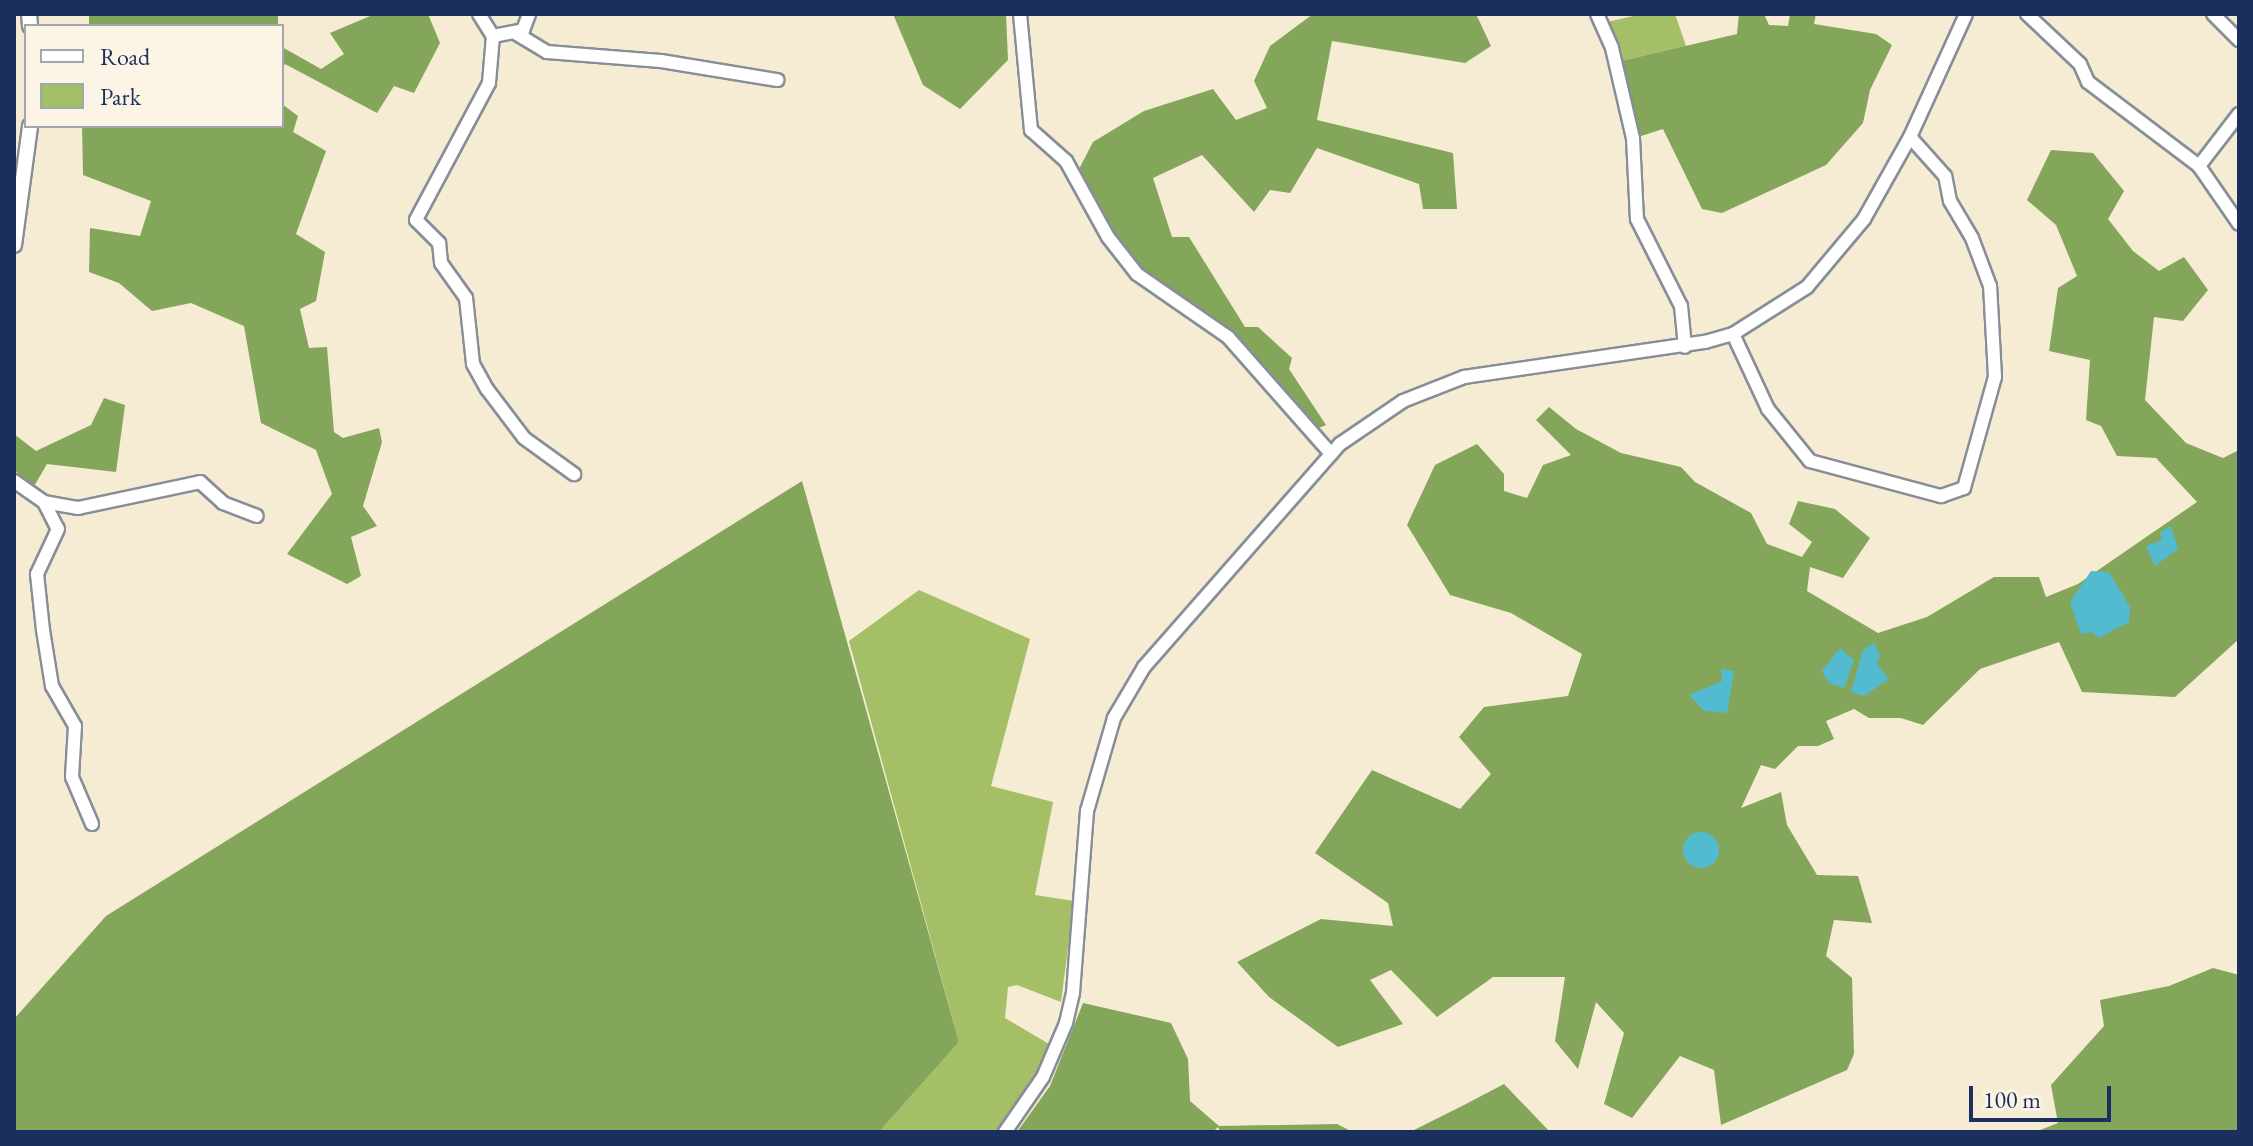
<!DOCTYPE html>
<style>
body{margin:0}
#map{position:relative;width:2253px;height:1146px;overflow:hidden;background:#f5ecd3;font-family:"EB Garamond",serif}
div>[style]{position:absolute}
.green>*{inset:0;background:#a4bf65}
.forest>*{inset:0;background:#83a65a;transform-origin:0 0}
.water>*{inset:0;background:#52bbcf}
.round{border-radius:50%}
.roads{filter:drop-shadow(2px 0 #888e98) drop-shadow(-2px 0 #888e98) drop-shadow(0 2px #888e98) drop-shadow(0 -2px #888e98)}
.minor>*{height:12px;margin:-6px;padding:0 6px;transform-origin:6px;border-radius:6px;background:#fff}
.major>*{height:14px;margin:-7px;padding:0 7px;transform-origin:7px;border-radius:7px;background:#fff}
span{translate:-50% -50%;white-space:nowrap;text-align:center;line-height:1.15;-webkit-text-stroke:8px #fcf5e5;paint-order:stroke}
.frame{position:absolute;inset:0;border:16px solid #1b2f5e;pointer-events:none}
.legend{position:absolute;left:24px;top:24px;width:260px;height:104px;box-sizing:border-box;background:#fcf5e5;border:2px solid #a2a6af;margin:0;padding:10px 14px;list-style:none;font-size:24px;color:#1b2f5e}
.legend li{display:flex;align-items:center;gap:16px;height:40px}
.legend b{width:40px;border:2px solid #a2a6af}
.scale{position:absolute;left:1969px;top:1086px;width:142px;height:36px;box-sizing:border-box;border:4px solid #1b2f5e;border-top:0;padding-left:10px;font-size:24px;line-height:28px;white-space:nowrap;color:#1b2f5e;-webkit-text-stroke:6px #fcf5e5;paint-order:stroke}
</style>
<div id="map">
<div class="green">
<div style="clip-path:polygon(1642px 14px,1675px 14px,1686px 46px,1621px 61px,1607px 22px)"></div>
<div style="clip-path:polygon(919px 590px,1030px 639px,991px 786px,1053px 802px,1035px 895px,1074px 901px,1061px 1002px,1017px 985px,1008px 987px,1005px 1018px,1049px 1044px,1032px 1083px,996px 1132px,879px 1132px,959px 1042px,849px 641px)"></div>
</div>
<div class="forest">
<div style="left:89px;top:14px;width:189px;height:12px"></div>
<div style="clip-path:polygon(375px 14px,428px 14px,440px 43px,414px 93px,394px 86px,377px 113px,285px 64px,282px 69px,282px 47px,321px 69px,344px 54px,330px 33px)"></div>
<div style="clip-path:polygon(893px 14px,1006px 14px,1008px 60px,960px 109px,923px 85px)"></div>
<div style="clip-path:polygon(1313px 14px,1476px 14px,1491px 46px,1465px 63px,1332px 41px,1317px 120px,1453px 153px,1457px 209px,1423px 209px,1419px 184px,1317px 148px,1290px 193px,1270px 190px,1254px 212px,1202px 155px,1153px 178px,1172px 237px,1189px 237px,1245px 327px,1258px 327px,1292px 358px,1289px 369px,1326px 425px,1316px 429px,1231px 334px,1141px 271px,1111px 231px,1078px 171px,1093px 142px,1144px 111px,1213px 89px,1236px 120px,1267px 108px,1254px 81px,1270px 46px)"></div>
<div style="clip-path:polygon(1739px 14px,1764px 14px,1769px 25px,1788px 26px,1790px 14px,1816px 14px,1814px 24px,1876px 34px,1892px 45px,1870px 90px,1863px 123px,1826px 165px,1722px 213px,1702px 209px,1663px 129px,1638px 137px,1621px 61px,1737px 34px)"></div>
<div style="clip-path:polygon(282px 104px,298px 116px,293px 132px,326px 151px,296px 234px,325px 252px,316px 301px,300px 309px,309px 348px,327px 347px,334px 432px,343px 438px,379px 428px,382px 442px,363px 506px,377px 526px,351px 537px,361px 576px,347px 584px,287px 554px,332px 494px,316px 450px,261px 423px,244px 326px,191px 303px,152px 311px,119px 283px,89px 272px,90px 228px,140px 236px,151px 201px,83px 175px,82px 126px,282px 126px)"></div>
<div style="clip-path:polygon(2051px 150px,2093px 153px,2124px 191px,2108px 219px,2133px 251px,2159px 271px,2184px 257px,2208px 290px,2183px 321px,2154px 317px,2145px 400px,2186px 443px,2223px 458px,2239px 450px,2239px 639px,2175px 697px,2082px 692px,2059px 642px,1980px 669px,1923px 725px,1901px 718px,1869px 718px,1854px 709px,1826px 721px,1834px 739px,1818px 746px,1798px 746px,1775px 769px,1761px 765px,1741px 808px,1781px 792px,1787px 825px,1817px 875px,1858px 876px,1872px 923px,1834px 920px,1826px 956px,1852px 978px,1854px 1054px,1847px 1070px,1721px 1125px,1714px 1070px,1680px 1056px,1632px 1118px,1604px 1104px,1624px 1033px,1596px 1002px,1578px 1069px,1555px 1041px,1565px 977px,1493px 977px,1437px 1017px,1391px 970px,1370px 980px,1403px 1024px,1338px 1047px,1269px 997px,1237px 962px,1321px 919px,1393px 926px,1388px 903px,1315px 853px,1372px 770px,1460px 809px,1491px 774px,1459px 737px,1484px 707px,1568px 696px,1582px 654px,1511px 613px,1450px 595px,1407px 525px,1435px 465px,1477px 444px,1504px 474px,1504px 491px,1527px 498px,1543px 465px,1571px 455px,1536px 420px,1549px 407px,1576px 429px,1621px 453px,1681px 467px,1695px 482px,1751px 513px,1767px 544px,1802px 557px,1812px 542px,1789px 524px,1798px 501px,1835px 509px,1870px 538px,1843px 578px,1810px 567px,1807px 591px,1878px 633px,1927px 617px,1994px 577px,2039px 577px,2046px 597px,2078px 584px,2197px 502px,2156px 458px,2117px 456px,2101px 426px,2086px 420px,2090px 360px,2049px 351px,2058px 288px,2077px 276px,2056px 225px,2027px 200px)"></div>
<div style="clip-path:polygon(104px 398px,125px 405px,116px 472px,47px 464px,33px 488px,14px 470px,14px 434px,36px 451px,91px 425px)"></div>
<div style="clip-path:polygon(802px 481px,959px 1042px,879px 1132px,14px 1132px,14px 1019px,106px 916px)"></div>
<div style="clip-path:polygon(2213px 968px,2239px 975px,2239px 1132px,2035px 1132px,2058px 1123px,2051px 1085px,2104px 1026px,2100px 1000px,2169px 986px)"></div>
<div style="clip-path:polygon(1083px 1003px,1171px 1023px,1188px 1059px,1190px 1101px,1219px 1126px,1337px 1124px,1353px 1132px,1220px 1132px,1218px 1127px,1213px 1132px,1017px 1132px,1050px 1086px)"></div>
<div style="clip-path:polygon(1504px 1084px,1550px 1132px,1410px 1132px,1464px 1105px)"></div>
</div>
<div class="water">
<div style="clip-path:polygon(2171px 526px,2178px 549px,2155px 566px,2146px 546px,2162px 540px,2160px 532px)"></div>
<div style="clip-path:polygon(2091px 571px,2109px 572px,2130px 607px,2129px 622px,2099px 638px,2092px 632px,2081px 634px,2070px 602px)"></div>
<div style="clip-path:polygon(1874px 643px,1880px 655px,1877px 664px,1889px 679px,1864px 696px,1851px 692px,1863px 650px)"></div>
<div style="clip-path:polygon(1840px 648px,1854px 660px,1844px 688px,1829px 683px,1822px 671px)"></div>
<div style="clip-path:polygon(1721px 669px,1734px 671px,1727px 713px,1704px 711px,1689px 695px,1722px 681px)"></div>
<div class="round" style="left:1683px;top:832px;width:36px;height:36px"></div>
</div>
<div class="roads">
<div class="minor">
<div style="left:479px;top:14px;width:26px;rotate:58deg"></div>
<div style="left:493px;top:36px;width:47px;rotate:94.9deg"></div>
<div style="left:489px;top:83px;width:155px;rotate:118.1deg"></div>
<div style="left:416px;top:220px;width:33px;rotate:45deg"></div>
<div style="left:439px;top:243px;width:20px;rotate:84deg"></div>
<div style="left:441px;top:263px;width:43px;rotate:54.5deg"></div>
<div style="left:466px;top:298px;width:66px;rotate:83.9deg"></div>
<div style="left:473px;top:364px;width:29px;rotate:61deg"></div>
<div style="left:487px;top:389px;width:61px;rotate:52.9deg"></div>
<div style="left:524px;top:438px;width:62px;rotate:35.8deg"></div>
<div style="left:1020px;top:14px;width:117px;rotate:84.6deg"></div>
<div style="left:1031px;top:130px;width:47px;rotate:41.5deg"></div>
<div style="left:1066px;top:161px;width:87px;rotate:61.1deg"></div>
<div style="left:1108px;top:237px;width:47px;rotate:51.9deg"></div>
<div style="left:1137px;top:274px;width:111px;rotate:34.7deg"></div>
<div style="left:1228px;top:337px;width:156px;rotate:48.6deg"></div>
<div style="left:1597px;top:14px;width:37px;rotate:66deg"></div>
<div style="left:1612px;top:48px;width:92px;rotate:76.9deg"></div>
<div style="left:1633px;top:138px;width:81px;rotate:87.2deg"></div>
<div style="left:1637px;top:219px;width:97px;rotate:63.2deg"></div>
<div style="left:1681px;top:306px;width:41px;rotate:84.4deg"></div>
<div style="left:2027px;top:14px;width:73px;rotate:43.3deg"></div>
<div style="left:2080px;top:64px;width:20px;rotate:66deg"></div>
<div style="left:2088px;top:82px;width:139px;rotate:37.1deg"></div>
<div style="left:2213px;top:14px;width:37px;rotate:45deg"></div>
<div style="left:517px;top:34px;width:35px;rotate:31deg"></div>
<div style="left:547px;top:52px;width:114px;rotate:4.5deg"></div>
<div style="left:661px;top:61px;width:118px;rotate:9.3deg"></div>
<div style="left:493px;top:36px;width:31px;rotate:-11deg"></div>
<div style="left:523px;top:30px;width:17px;rotate:-69deg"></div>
<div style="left:2239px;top:114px;width:66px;rotate:127.6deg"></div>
<div style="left:2199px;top:166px;width:70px;rotate:55.4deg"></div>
<div style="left:1733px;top:334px;width:83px;rotate:65deg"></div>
<div style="left:1768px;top:409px;width:67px;rotate:51.1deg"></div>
<div style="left:1810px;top:461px;width:136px;rotate:15deg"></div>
<div style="left:1941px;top:496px;width:24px;rotate:-19deg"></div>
<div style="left:1964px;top:488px;width:115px;rotate:-74.4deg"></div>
<div style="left:1995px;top:377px;width:91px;rotate:-93.1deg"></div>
<div style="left:1990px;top:286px;width:51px;rotate:-110.6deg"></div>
<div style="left:1972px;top:238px;width:43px;rotate:-120.7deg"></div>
<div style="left:1950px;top:201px;width:25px;rotate:-101deg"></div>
<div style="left:1945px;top:176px;width:52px;rotate:-131.9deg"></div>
<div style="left:14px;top:481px;width:37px;rotate:35deg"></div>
<div style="left:44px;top:502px;width:35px;rotate:10deg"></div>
<div style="left:78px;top:508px;width:125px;rotate:-12deg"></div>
<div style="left:200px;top:482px;width:31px;rotate:42deg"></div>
<div style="left:223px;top:503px;width:36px;rotate:21deg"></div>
<div style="left:44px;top:502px;width:30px;rotate:63deg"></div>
<div style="left:58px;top:529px;width:50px;rotate:115deg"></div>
<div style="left:37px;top:574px;width:56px;rotate:83.9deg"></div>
<div style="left:43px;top:630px;width:57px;rotate:80.9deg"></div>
<div style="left:52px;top:686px;width:46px;rotate:60.1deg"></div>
<div style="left:75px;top:726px;width:51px;rotate:93.4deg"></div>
<div style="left:72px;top:777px;width:51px;rotate:66.9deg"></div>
<div style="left:1005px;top:1132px;width:67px;rotate:-55.4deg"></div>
<div style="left:1043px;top:1077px;width:59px;rotate:-66.9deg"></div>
<div style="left:1066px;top:1023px;width:31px;rotate:-77deg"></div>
<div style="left:1073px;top:993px;width:183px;rotate:-85.6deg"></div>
<div style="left:1087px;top:811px;width:97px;rotate:-73.8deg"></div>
<div style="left:1114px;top:718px;width:59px;rotate:-59.5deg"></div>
<div style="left:1144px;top:667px;width:297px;rotate:-48.7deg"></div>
<div style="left:1340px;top:444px;width:76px;rotate:-34.3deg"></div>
<div style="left:1403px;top:401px;width:66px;rotate:-21.5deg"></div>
<div style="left:1464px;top:377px;width:244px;rotate:-8.3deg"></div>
<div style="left:1705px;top:342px;width:29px;rotate:-16deg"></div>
<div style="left:1733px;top:334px;width:88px;rotate:-32.4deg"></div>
<div style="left:1807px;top:287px;width:89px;rotate:-50deg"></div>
<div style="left:1864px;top:219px;width:94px;rotate:-60.7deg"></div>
<div style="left:1910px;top:137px;width:135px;rotate:-65.5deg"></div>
</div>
<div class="major">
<div style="left:29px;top:14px;width:12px;rotate:85deg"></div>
<div style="left:14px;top:245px;width:120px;rotate:-82.3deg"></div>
</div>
</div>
<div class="frame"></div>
<ul class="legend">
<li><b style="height:10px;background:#fff"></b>Road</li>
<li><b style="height:22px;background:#a4bf65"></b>Park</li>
</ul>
<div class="scale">100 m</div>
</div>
